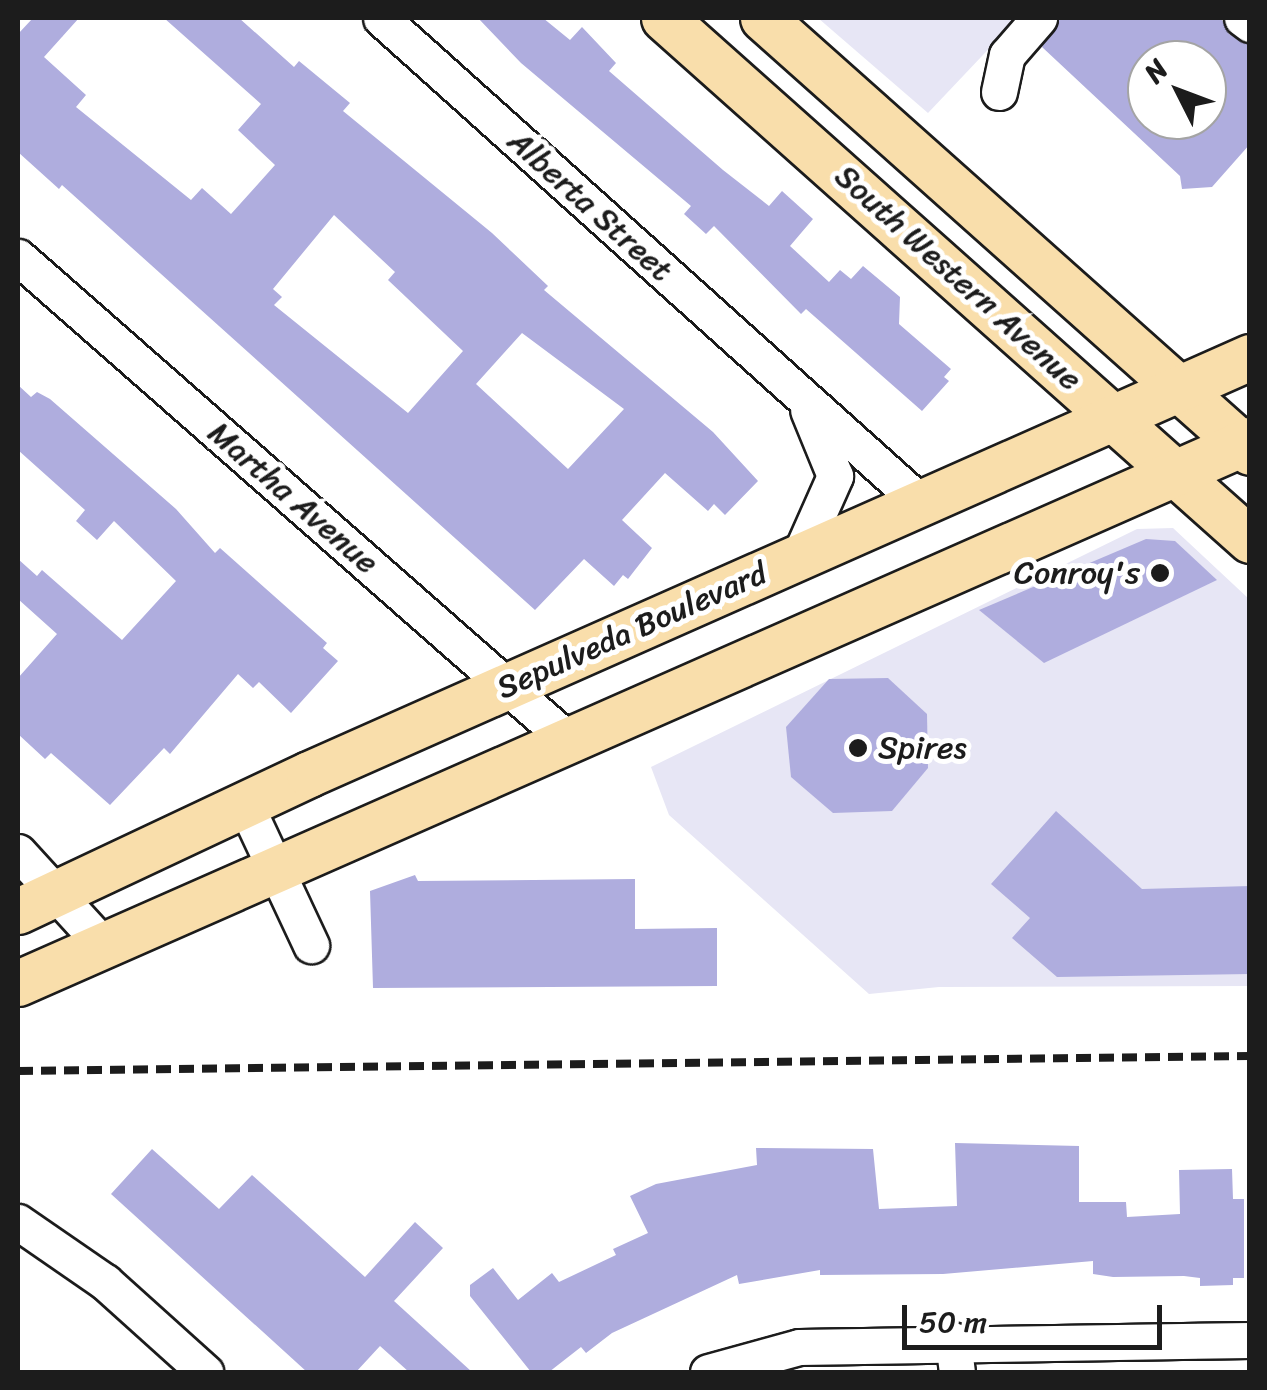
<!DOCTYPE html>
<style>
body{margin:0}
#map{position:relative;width:1267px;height:1390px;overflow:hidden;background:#fff;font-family:Sriracha,sans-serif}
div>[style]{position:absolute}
.built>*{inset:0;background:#e7e6f5}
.building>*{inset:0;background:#afadde}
.roads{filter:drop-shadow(2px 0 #1c1c1c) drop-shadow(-2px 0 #1c1c1c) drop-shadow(0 2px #1c1c1c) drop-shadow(0 -2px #1c1c1c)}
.minor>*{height:35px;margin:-17.5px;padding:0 17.5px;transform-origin:17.5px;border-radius:17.5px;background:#fff}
.major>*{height:45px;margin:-22.5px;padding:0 22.5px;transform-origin:22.5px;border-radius:22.5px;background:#f9deab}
.rail>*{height:8px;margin-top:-4px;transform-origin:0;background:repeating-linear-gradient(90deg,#1c1c1c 0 15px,transparent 0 23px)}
.dots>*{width:28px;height:28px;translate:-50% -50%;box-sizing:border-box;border:5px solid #fff;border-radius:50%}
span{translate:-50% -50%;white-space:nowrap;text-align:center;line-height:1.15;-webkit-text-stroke:10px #fff;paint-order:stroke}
.street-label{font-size:32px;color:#1c1c1c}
.poi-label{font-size:32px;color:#1c1c1c}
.right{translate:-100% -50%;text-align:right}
.left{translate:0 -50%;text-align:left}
.frame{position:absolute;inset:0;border:20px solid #1c1c1c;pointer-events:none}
.north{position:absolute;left:1127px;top:40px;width:100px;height:100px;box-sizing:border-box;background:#fff;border:2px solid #a4a4a4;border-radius:50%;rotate:312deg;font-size:28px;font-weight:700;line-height:40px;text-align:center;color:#1c1c1c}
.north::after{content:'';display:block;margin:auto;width:35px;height:45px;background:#1c1c1c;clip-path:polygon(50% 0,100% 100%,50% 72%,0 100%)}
.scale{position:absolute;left:902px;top:1305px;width:260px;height:45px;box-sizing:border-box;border:5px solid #1c1c1c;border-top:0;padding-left:12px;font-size:30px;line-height:35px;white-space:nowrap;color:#1c1c1c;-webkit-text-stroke:8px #fff;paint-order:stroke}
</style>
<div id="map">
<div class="built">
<div style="clip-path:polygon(818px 18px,1018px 18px,928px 113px)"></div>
<div style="clip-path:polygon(1173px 528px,1249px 599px,1249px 986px,939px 987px,869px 994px,669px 815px,651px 767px,1137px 529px)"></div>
</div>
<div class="building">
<div style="clip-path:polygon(evenodd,33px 18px,79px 18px,44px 57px,86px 95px,76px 107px,191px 200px,202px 188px,231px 214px,275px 165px,238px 130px,261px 104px,164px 18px,239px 18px,294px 67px,299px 61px,350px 103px,343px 111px,492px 233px,548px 286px,544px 290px,713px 432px,758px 481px,725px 515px,714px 504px,708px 511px,665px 473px,622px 520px,652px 548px,628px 579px,623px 575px,614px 586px,584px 559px,535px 610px,62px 185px,59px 189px,18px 152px,18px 34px,33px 18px,334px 215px,395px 272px,388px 280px,463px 351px,408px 413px,274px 305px,282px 297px,273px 289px,334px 215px,33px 18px,522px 333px,624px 409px,568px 469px,476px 384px,522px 333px)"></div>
<div style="clip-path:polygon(478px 18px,543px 18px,570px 40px,582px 27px,616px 63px,609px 71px,723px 170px,769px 206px,782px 191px,813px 219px,790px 246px,829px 282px,840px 270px,851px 279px,863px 266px,900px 297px,899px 324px,951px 369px,944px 377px,949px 381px,922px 411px,806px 309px,801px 314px,714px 226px,706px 234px,684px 214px,691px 206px,521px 63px)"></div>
<div style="clip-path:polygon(evenodd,1060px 18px,1221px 18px,1229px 34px,1250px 45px,1250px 144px,1212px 187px,1182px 189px,1180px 176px,1042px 47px,1060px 18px,1147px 60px,1207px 60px,1207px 120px,1147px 120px,1147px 60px)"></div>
<div style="clip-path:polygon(18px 385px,31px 397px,37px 392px,50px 399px,176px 509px,215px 553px,220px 548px,327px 643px,323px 648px,338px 661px,291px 713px,259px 682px,253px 688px,238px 674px,170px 754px,164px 748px,110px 805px,51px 753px,45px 759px,18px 734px,18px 678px,57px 634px,18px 599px,18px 559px,37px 576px,42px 570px,122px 640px,176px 581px,114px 521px,97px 540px,76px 521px,85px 510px,18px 450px)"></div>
<div style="clip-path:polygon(1146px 539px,1175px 541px,1217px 580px,1044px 663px,979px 610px)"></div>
<div style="clip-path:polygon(888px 678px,927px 714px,928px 768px,892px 811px,833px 813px,791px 777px,786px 727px,829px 679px)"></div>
<div style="clip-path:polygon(1056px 811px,1142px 889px,1250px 886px,1250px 974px,1057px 977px,1012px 938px,1030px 918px,991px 884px)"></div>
<div style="clip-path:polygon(415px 875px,418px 881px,635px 879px,635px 929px,717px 928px,717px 986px,373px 988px,370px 891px)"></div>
<div style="clip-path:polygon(955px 1143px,1079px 1146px,1079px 1202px,1126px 1202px,1127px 1217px,1180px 1214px,1179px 1170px,1232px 1169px,1233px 1199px,1244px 1199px,1244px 1278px,1233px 1278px,1233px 1285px,1200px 1286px,1200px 1278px,1184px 1276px,1113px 1277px,1093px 1274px,1093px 1261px,943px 1274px,820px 1275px,820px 1270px,739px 1284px,737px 1275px,612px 1333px,586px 1353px,581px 1347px,549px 1372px,531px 1372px,470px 1296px,470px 1285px,493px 1268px,518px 1300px,552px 1273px,559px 1282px,616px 1255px,613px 1249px,648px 1233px,630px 1196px,656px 1184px,757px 1165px,756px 1148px,873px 1149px,879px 1209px,957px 1206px)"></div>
<div style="clip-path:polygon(152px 1149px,219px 1209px,252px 1175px,365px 1277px,415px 1222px,443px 1248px,394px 1301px,472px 1372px,409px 1372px,380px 1346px,356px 1372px,307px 1372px,111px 1194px)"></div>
</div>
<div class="roads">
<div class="minor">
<div style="left:381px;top:18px;width:727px;rotate:41.93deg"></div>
<div style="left:1242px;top:18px;width:10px;rotate:37deg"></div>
<div style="left:999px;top:92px;width:38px;rotate:-78deg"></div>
<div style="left:1007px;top:55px;width:49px;rotate:-49.1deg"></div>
<div style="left:18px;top:257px;width:732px;rotate:41.29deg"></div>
<div style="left:799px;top:557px;width:89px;rotate:-66deg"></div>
<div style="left:835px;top:476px;width:71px;rotate:-112.2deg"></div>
<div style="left:245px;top:804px;width:156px;rotate:64.9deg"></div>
<div style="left:18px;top:852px;width:126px;rotate:47.6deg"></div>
<div style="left:18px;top:1222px;width:106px;rotate:34.6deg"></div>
<div style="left:105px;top:1282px;width:135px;rotate:42deg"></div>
<div style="left:953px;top:1340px;width:32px;rotate:83deg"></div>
<div style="left:708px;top:1372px;width:94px;rotate:-15.4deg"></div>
<div style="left:799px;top:1347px;width:451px;rotate:-0.9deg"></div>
</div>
<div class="major">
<div style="left:664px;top:18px;width:785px;rotate:41.69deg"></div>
<div style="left:763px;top:18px;width:652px;rotate:41.71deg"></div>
<div style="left:18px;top:911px;width:322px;rotate:-25.2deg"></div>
<div style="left:309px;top:774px;width:1029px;rotate:-23.9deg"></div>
<div style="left:18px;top:983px;width:1346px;rotate:-23.79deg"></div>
</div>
</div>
<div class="rail">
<div style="left:18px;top:1071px;width:1232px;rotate:-0.7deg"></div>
</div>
<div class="dots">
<div style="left:1160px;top:573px;background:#1c1c1c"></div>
<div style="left:858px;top:748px;background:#1c1c1c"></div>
</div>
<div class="street-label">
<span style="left:590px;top:206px;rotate:42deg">Alberta Street</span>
<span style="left:958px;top:278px;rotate:42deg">South Western Avenue</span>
<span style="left:293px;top:498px;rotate:41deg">Martha Avenue</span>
<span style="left:632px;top:631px;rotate:-24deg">Sepulveda Boulevard</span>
</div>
<div class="poi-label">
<span class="right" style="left:1140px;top:573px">Conroy's</span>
<span class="left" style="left:878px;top:748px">Spires</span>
</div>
<div class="frame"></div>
<div class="north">N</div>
<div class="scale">50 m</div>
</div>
